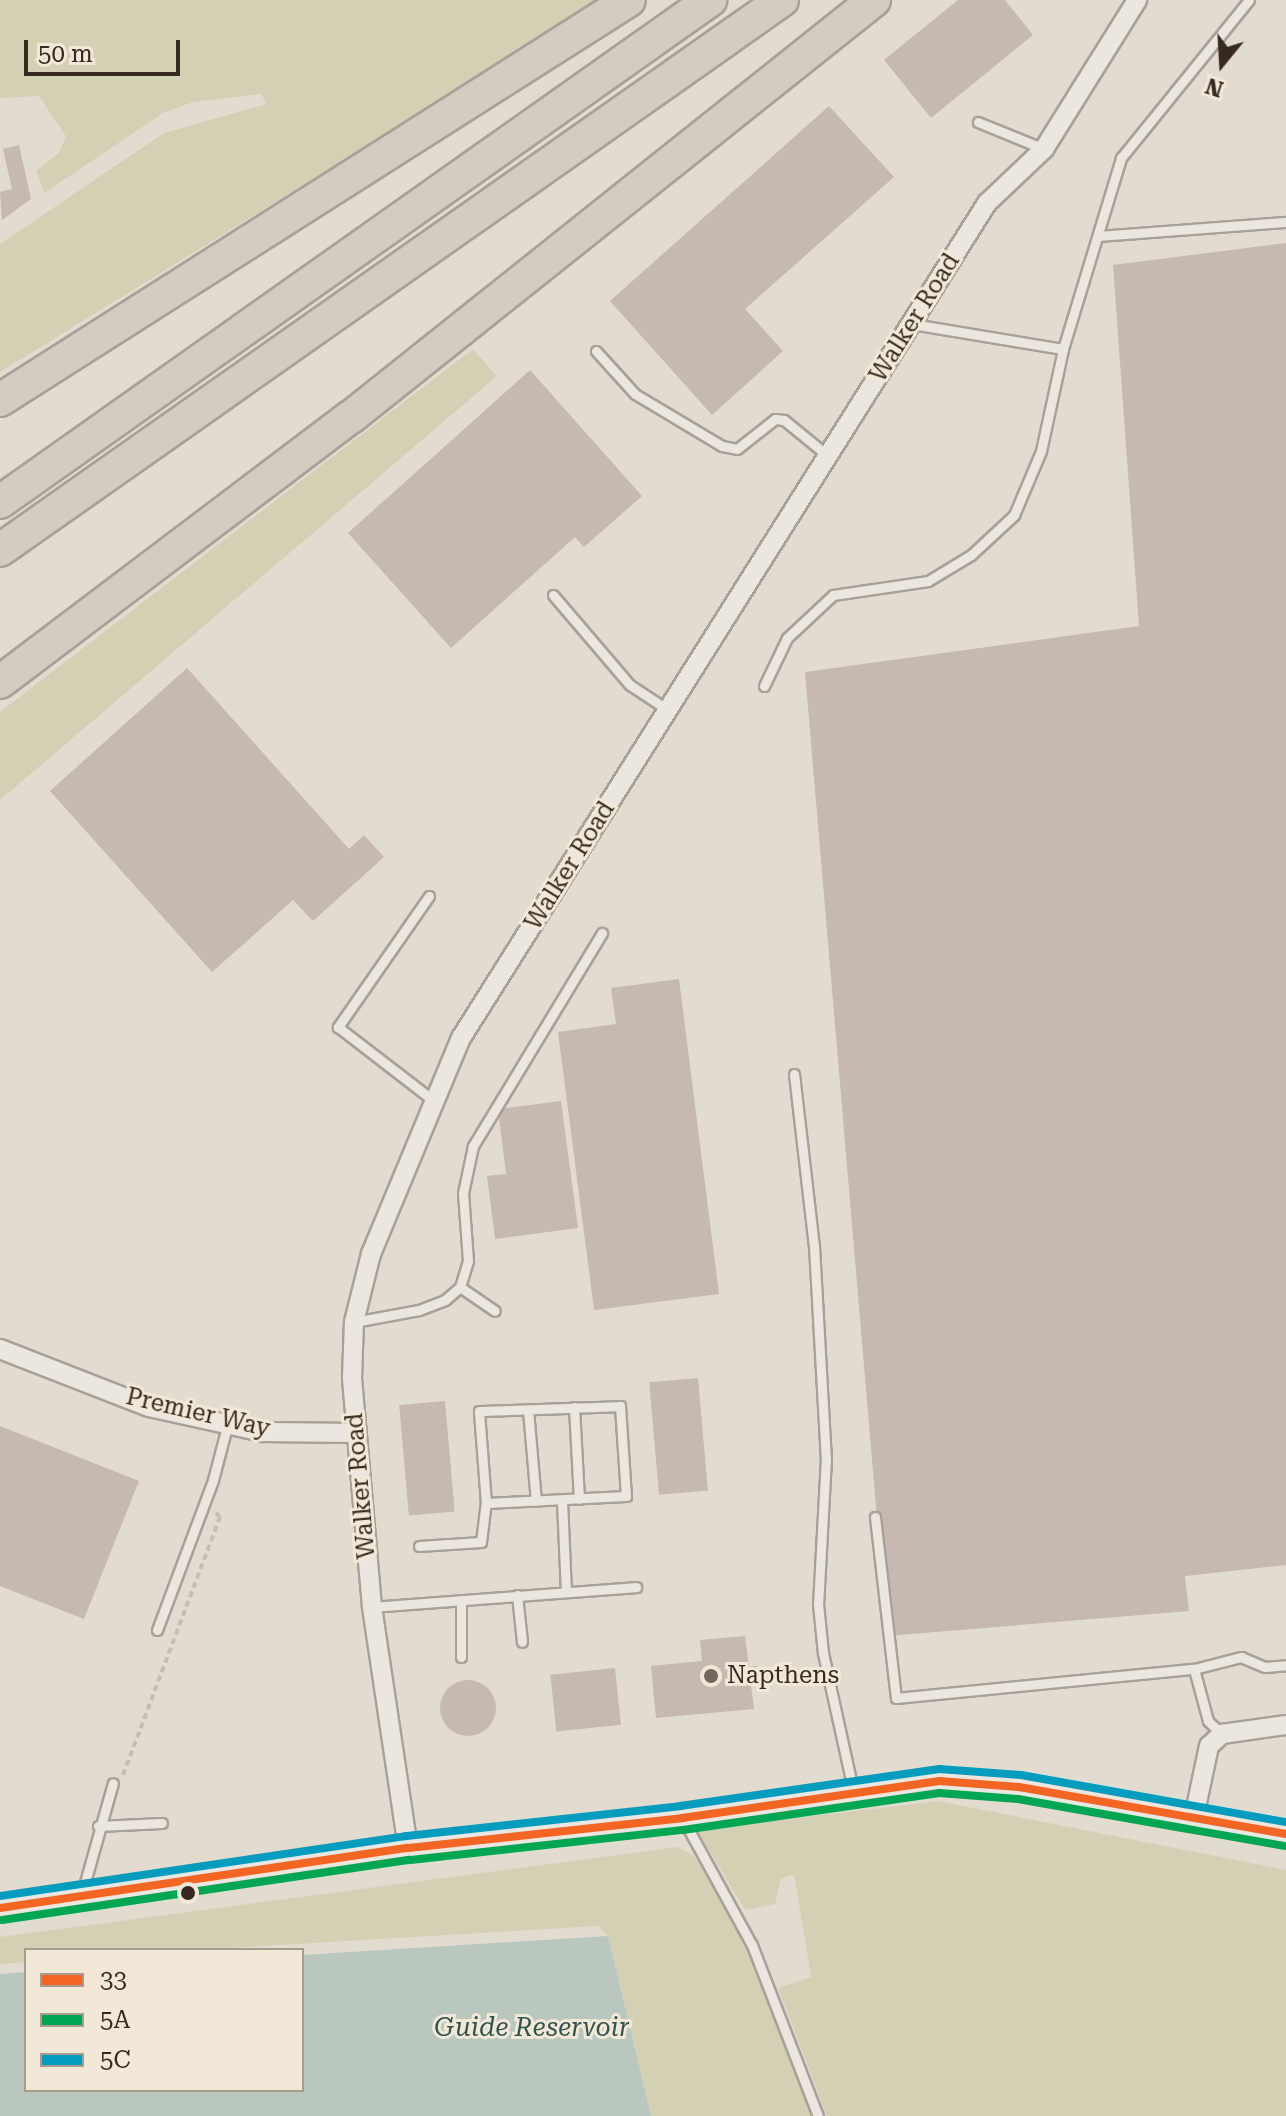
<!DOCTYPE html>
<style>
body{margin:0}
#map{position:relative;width:1286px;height:2116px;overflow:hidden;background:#e2dbd0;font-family:"Roboto Serif",serif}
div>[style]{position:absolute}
.green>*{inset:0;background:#d3d0b4}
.water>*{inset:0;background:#b9c7be}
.building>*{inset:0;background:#c5b9b1;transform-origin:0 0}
.round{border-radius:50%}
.path>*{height:4px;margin-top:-2px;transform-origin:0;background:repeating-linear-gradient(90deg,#c3beb7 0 6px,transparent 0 10px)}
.roads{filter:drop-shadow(2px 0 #a8a198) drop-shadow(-2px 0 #a8a198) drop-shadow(0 2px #a8a198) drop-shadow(0 -2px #a8a198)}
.service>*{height:9px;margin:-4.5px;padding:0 4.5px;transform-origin:4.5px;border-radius:4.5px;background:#ebe7e0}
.minor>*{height:18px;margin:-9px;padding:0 9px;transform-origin:9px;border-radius:9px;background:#ebe7e0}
.secondary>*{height:26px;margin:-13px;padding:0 13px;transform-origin:13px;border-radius:13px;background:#ebe7e0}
.motorway>*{height:32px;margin:-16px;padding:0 16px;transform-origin:16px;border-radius:16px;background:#d5ccc1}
.bus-1>*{height:8px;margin:-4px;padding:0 4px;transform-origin:4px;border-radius:4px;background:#f26522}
.bus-2>*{height:8px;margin:-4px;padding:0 4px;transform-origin:4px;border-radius:4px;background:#00a651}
.bus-3>*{height:8px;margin:-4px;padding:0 4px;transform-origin:4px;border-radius:4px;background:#059cbd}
.dots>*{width:22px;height:22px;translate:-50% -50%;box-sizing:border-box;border:4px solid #f2e8d7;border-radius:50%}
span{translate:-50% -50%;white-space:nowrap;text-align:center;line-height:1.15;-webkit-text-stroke:6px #f2e8d7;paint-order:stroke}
.street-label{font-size:24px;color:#362921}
.poi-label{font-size:24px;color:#362921}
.left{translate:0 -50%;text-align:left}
.water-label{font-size:26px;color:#32544f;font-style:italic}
.legend{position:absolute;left:24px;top:1948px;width:280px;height:144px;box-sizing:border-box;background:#f2e8d7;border:2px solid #a79c8e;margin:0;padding:10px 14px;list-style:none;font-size:24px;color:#362921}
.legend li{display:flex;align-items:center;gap:16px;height:40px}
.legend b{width:40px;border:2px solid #a79c8e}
.north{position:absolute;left:1182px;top:24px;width:80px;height:80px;-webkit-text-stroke:6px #f2e8d7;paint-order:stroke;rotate:198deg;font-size:22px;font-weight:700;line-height:32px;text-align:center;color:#362921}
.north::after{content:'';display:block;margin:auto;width:28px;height:36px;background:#362921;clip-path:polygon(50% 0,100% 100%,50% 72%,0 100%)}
.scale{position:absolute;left:24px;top:40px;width:156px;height:36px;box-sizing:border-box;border:4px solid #362921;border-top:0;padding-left:10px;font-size:24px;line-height:28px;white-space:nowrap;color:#362921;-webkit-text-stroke:6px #f2e8d7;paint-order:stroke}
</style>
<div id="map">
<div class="green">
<div style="clip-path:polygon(0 0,603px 0,0 372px,0 244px,164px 133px,267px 104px,261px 94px,193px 102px,163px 113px,44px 193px,36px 171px,59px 153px,66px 136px,39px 96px,0 98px)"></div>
<div style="clip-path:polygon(473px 349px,497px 376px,0 800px,0 712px)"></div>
<div style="clip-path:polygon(938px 1801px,1286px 1870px,1286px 2116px,827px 2116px,778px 1988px,811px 1977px,794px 1875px,781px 1878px,775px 1904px,745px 1910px,697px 1830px)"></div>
<div style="clip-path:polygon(678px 1847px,694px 1856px,745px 1941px,813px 2116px,651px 2116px,608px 1936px,598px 1926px,196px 1950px,26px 1950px,26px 1962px,0 1964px,0 1937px)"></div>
</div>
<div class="water">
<div style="clip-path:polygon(608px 1936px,651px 2116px,0 2116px,0 1974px,26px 1972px,26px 2090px,302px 2090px,302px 1955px)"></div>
</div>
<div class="building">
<div style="clip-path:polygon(958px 0,1005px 0,1033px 35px,931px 118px,884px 60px)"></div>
<div style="clip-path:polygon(829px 106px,894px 177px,745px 309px,783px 351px,712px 415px,610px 301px)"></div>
<div style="clip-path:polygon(19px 145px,31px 199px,2px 220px,0 192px,12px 189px,3px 149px)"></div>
<div style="clip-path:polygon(1286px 243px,1286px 1565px,1185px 1576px,1189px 1611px,887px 1636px,805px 672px,1139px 626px,1113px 265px)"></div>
<div style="clip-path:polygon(530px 370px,642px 496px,584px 547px,575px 537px,451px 648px,348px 533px)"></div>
<div style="clip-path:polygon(187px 668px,349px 849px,364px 835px,384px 857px,313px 921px,293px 900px,212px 972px,50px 791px)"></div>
<div style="clip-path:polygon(679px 979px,719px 1294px,594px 1310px,558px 1032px,616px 1024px,611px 988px)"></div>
<div style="clip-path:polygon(561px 1101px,578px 1228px,495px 1239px,487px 1176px,506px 1174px,498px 1109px)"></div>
<div style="left:698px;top:1378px;width:113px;height:49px;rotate:85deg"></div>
<div style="left:445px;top:1401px;width:111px;height:46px;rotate:85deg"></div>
<div style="clip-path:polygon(0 1426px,139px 1481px,84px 1619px,0 1586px)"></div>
<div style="clip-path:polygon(745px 1636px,749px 1667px,757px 1666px,759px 1685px,751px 1685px,754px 1709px,656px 1718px,651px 1666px,702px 1661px,700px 1640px)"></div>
<div style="left:615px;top:1668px;width:57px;height:65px;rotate:84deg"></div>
<div class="round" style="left:440px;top:1680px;width:56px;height:56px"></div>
</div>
<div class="path">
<div style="left:123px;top:1775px;width:276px;rotate:-69.4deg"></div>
<div style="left:220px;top:1517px;width:7px;rotate:-135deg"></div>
</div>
<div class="roads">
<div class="service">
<div style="left:978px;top:122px;width:71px;rotate:22.2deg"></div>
<div style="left:1099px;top:236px;width:188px;rotate:-4.3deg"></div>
<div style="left:912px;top:324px;width:153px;rotate:9.4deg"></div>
<div style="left:1063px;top:349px;width:200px;rotate:-73.1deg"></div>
<div style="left:1121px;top:158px;width:203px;rotate:-51deg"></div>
<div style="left:596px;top:351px;width:58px;rotate:47.8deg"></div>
<div style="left:635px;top:394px;width:101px;rotate:30.9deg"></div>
<div style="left:722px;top:446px;width:15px;rotate:11deg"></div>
<div style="left:737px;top:449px;width:48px;rotate:-38.3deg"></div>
<div style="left:775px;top:419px;width:9px;rotate:6deg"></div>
<div style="left:784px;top:420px;width:57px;rotate:39.3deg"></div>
<div style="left:553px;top:595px;width:118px;rotate:49.5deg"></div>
<div style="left:630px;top:685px;width:45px;rotate:33.3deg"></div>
<div style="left:764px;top:686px;width:53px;rotate:-64.4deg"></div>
<div style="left:787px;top:638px;width:63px;rotate:-43.1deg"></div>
<div style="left:833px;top:595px;width:96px;rotate:-8.4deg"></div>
<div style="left:928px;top:581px;width:50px;rotate:-31.2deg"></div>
<div style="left:971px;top:555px;width:59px;rotate:-42.9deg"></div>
<div style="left:1014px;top:515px;width:69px;rotate:-67.1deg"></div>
<div style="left:1041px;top:451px;width:104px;rotate:-77.8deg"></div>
<div style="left:429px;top:896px;width:160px;rotate:124.8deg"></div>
<div style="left:338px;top:1027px;width:121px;rotate:37.6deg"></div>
<div style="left:794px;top:1074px;width:173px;rotate:83.4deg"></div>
<div style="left:814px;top:1246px;width:212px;rotate:86.8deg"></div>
<div style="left:826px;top:1458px;width:146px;rotate:93.1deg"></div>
<div style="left:818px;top:1604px;width:49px;rotate:84.2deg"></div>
<div style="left:823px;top:1653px;width:139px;rotate:77.6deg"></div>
<div style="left:460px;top:1287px;width:42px;rotate:34.4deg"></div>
<div style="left:354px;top:1322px;width:66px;rotate:-10.5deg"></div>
<div style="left:419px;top:1310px;width:28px;rotate:-21deg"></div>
<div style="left:445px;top:1300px;width:20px;rotate:-41deg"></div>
<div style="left:460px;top:1287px;width:27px;rotate:-73deg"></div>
<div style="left:468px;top:1261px;width:68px;rotate:-94.2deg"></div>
<div style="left:463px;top:1193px;width:48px;rotate:-78deg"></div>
<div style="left:473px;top:1146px;width:249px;rotate:-58.8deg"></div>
<div style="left:620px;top:1406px;width:90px;rotate:86.2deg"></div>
<div style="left:626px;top:1496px;width:140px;rotate:177.1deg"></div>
<div style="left:486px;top:1503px;width:92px;rotate:-94.4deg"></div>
<div style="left:479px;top:1411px;width:141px;rotate:-2deg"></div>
<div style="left:574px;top:1407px;width:92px;rotate:86.9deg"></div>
<div style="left:528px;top:1410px;width:91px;rotate:85deg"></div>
<div style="left:562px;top:1501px;width:90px;rotate:87.5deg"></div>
<div style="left:875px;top:1517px;width:182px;rotate:83.4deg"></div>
<div style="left:896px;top:1698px;width:299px;rotate:-5.6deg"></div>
<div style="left:1194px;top:1669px;width:54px;rotate:74.9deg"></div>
<div style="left:1208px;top:1721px;width:19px;rotate:43deg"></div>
<div style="left:419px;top:1546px;width:62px;rotate:-3.7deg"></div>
<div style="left:481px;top:1542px;width:39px;rotate:-83deg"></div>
<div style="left:517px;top:1595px;width:47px;rotate:83.9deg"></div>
<div style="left:372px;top:1607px;width:265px;rotate:-4.3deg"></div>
<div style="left:157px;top:1630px;width:160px;rotate:-69.5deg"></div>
<div style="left:213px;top:1480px;width:59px;rotate:-75.3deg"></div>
<div style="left:461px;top:1657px;width:57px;rotate:-90deg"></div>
<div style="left:1194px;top:1669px;width:49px;rotate:-14.3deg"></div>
<div style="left:1241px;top:1657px;width:26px;rotate:23deg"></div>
<div style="left:1265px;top:1667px;width:21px;rotate:-5deg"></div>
<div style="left:684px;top:1821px;width:141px;rotate:61.3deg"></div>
<div style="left:752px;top:1945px;width:183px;rotate:68.9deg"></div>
<div style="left:98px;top:1826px;width:64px;rotate:-2.7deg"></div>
<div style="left:82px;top:1893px;width:114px;rotate:-74.3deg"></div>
</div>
<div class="minor">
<div style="left:0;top:1349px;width:160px;rotate:21.3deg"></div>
<div style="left:149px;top:1407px;width:117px;rotate:12.4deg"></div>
<div style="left:263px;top:1432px;width:93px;rotate:0.6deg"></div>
<div style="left:1194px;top:1817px;width:73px;rotate:-78.1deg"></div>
<div style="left:1209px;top:1746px;width:18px;rotate:-43deg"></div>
<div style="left:1222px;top:1734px;width:65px;rotate:-8deg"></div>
<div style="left:408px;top:1848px;width:244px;rotate:-98.5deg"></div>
<div style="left:372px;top:1607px;width:230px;rotate:-95deg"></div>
<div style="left:352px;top:1378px;width:56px;rotate:-88deg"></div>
<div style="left:354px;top:1322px;width:70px;rotate:-76deg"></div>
<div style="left:371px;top:1254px;width:234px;rotate:-67.4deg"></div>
<div style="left:461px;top:1038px;width:987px;rotate:-57.79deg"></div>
<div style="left:987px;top:203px;width:79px;rotate:-43.5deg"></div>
<div style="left:1044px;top:149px;width:176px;rotate:-58deg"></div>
</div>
<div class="secondary">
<div style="left:0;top:1908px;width:412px;rotate:-8.4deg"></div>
<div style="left:408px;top:1848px;width:276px;rotate:-6.2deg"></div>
<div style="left:682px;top:1818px;width:260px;rotate:-8.2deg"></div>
<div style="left:939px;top:1781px;width:80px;rotate:4.3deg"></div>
<div style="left:1019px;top:1787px;width:271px;rotate:10deg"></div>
</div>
<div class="motorway">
<div style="left:0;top:400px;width:745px;rotate:-32.45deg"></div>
<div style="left:0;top:502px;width:870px;rotate:-35.26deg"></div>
<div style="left:0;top:550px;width:956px;rotate:-35.12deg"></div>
<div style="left:0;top:682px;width:440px;rotate:-37.1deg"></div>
<div style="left:351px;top:417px;width:669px;rotate:-38.57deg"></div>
</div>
</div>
<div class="bus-1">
<div style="left:0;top:1908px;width:412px;rotate:-8.4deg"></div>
<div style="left:408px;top:1848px;width:276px;rotate:-6.2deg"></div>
<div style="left:682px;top:1818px;width:260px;rotate:-8.2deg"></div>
<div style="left:939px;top:1781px;width:80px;rotate:4.3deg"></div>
<div style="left:1019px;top:1787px;width:271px;rotate:10deg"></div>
</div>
<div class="bus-2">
<div style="left:2px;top:1920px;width:412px;rotate:-8.4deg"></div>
<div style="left:410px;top:1860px;width:275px;rotate:-6.3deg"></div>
<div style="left:683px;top:1830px;width:259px;rotate:-8.2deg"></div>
<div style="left:939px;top:1793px;width:79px;rotate:4.3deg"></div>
<div style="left:1018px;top:1799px;width:270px;rotate:10deg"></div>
</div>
<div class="bus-3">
<div style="left:0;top:1896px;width:410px;rotate:-8.4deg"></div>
<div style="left:406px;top:1836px;width:276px;rotate:-6.2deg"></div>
<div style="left:680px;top:1806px;width:262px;rotate:-8.1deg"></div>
<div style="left:939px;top:1769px;width:82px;rotate:4.2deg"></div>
<div style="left:1021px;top:1775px;width:269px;rotate:10.1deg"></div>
</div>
<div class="dots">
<div style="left:711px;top:1676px;background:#72675e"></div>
<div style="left:188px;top:1893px;background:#362921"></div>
</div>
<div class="street-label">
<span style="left:915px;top:318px;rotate:-58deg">Walker Road</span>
<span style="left:570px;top:866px;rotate:-58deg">Walker Road</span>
<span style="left:198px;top:1413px;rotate:13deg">Premier Way</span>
<span style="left:361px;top:1486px;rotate:-95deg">Walker Road</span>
</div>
<div class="poi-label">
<span class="left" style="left:727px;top:1676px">Napthens</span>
</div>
<div class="water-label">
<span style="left:532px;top:2028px">Guide Reservoir</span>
</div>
<ul class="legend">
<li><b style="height:10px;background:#f26522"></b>33</li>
<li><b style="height:10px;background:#00a651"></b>5A</li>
<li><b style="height:10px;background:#059cbd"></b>5C</li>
</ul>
<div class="north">N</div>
<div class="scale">50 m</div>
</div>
